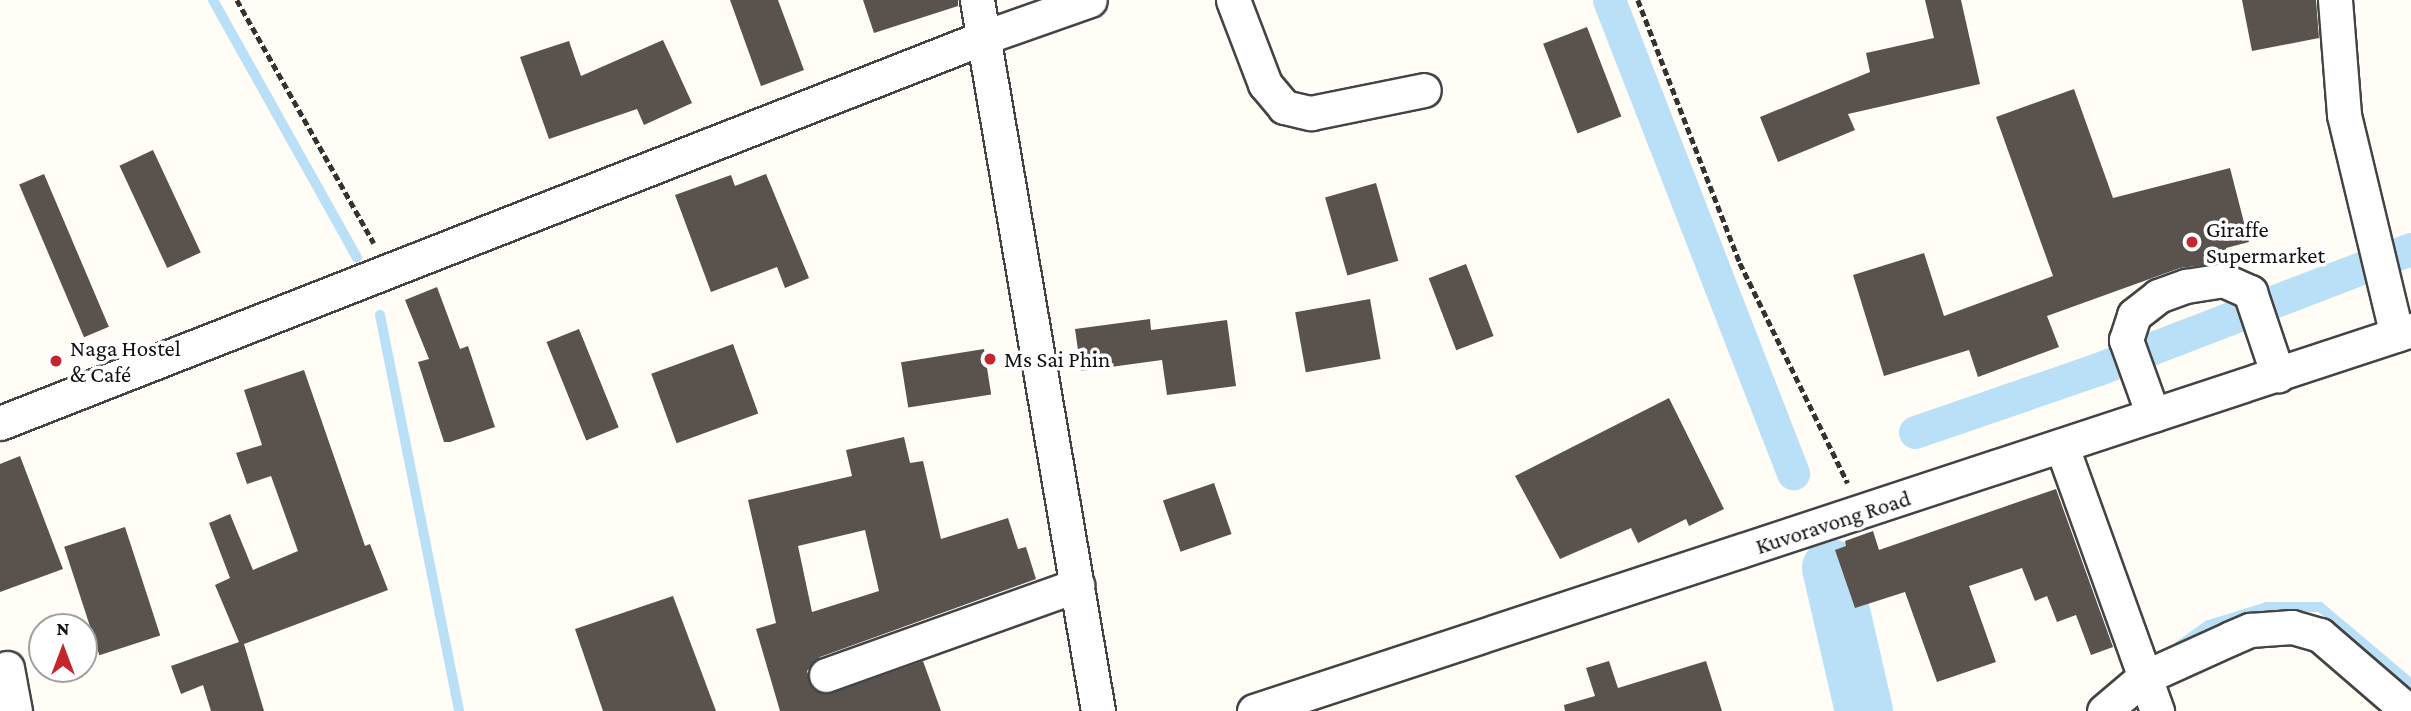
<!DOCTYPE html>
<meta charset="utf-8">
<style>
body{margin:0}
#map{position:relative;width:2411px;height:711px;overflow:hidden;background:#fffdf5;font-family:"Crimson Pro",serif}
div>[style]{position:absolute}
.stream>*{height:10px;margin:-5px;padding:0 5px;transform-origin:5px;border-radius:5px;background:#b9e0f7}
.canal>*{height:33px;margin:-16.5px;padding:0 16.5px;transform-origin:16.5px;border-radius:16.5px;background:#b9e0f7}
.river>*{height:58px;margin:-29px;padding:0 29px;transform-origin:29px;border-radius:29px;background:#b9e0f7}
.building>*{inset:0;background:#5a524d;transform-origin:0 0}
.path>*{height:4.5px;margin-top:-2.25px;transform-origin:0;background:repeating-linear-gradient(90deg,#333 0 7px,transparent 0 10.5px)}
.roads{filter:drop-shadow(2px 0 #444) drop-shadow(-2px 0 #444) drop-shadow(0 2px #444) drop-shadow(0 -2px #444)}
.minor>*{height:33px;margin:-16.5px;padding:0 16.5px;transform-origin:16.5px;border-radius:16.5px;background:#fff}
.dots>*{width:19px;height:19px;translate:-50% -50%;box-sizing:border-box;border:4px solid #fff;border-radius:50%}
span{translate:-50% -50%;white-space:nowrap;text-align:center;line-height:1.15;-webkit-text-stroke:7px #fff;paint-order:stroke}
.poi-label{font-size:23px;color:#111}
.left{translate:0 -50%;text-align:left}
.street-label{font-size:23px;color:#111}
.north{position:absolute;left:28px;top:613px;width:70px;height:70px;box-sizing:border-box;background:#fff;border:2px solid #a0a0a0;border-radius:50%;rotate:0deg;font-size:19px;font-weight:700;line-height:28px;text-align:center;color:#111}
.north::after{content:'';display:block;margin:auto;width:24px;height:32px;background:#c4262e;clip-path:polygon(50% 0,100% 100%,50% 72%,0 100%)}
</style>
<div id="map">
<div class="stream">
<div style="left:213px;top:0;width:295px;rotate:60.8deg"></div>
<div style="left:380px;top:315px;width:404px;rotate:78.7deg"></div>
<div style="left:2180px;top:645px;width:35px;rotate:-35deg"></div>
<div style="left:2209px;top:625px;width:61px;rotate:-17.2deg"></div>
<div style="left:2267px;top:607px;width:53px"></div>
<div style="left:2320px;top:607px;width:119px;rotate:40.2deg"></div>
</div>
<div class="canal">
<div style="left:1609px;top:0;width:508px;rotate:68.74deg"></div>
<div style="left:1915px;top:432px;width:194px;rotate:-19deg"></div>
<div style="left:2098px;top:369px;width:335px;rotate:-21deg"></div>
</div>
<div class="river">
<div style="left:1831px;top:568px;width:147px;rotate:77deg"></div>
</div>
<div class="building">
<div style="clip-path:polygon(730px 0,778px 0,804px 70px,761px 86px)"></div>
<div style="clip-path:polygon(863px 0,958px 0,958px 6px,874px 33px)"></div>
<div style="clip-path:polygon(1925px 0,1961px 0,1980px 84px,1848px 114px,1855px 130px,1778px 162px,1760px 117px,1870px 72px,1866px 53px,1934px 38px)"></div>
<div style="clip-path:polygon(2242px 0,2316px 0,2319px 38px,2252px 51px)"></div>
<div style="left:1587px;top:27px;width:96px;height:47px;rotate:69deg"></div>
<div style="clip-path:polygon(663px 40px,692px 103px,644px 125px,637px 109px,549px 139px,520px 57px,569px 41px,581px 76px)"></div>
<div style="clip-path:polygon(2074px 89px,2113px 198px,2230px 168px,2249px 242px,2226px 248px,2230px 262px,2180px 268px,2047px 316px,2059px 347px,1978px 377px,1969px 350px,1884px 376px,1853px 275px,1924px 253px,1944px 316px,2053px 276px,1996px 117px)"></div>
<div style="left:153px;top:150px;width:113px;height:37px;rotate:65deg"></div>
<div style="left:44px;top:174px;width:166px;height:27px;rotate:67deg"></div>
<div style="clip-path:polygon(766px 174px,809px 278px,785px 288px,777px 267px,711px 292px,675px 195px,731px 175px,735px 186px)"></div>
<div style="left:1376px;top:183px;width:81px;height:53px;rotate:74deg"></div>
<div style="left:1466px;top:264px;width:77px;height:40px;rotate:69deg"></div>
<div style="clip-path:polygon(437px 287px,460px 349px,468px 346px,495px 427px,450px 442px,444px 442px,418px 362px,429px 359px,405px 300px)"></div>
<div style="left:1370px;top:299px;width:61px;height:76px;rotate:80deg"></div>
<div style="clip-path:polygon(1150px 319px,1151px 330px,1227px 320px,1236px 386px,1167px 395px,1162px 360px,1081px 371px,1075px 329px)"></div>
<div style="left:579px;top:329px;width:106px;height:35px;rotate:68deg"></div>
<div style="left:733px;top:344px;width:74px;height:87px;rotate:70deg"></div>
<div style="left:984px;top:349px;width:46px;height:84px;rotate:81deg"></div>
<div style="clip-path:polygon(304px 370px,365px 546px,370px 544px,388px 590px,244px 644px,264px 711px,211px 711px,203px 685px,181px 694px,171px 666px,239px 642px,215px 585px,230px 578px,209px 523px,230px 514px,253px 570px,298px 551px,271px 476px,247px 484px,236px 453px,262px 445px,244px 390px)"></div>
<div style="clip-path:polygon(1669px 398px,1724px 509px,1689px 526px,1686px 519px,1638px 543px,1631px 528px,1560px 559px,1515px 476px)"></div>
<div style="clip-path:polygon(evenodd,904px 437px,910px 463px,923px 461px,941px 539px,1008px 518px,1018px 549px,1026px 547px,1036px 579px,820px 657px,807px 671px,813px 689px,832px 693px,923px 661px,941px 711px,780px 711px,756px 629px,776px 623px,748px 500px,852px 476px,846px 450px,904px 437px,865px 530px,879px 591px,812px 612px,798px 546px,865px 530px)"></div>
<div style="clip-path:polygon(20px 456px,63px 569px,0 592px,0 464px)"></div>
<div style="left:1214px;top:483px;width:54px;height:54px;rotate:71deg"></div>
<div style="clip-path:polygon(2056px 489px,2113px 647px,2091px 655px,2076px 615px,2057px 622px,2047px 596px,2035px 601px,2022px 568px,1969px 586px,1996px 662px,1937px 682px,1905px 592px,1855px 608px,1835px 550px,1846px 546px,1845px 541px,1873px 531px,1879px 550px)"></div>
<div style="left:125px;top:527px;width:114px;height:64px;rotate:72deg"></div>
<div style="clip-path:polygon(673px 596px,716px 711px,603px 711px,575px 629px)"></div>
<div style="clip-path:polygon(1609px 661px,1618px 688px,1706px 661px,1722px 711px,1565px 711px,1564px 705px,1595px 696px,1586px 668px)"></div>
</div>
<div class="path">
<div style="left:237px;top:0;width:279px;rotate:60.6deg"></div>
<div style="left:1638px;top:0;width:282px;rotate:68.8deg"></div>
<div style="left:1740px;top:263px;width:245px;rotate:63.9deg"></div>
</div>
<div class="roads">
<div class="minor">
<div style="left:977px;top:0;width:721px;rotate:80.34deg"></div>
<div style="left:1233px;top:0;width:90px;rotate:69.1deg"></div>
<div style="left:1265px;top:84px;width:30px;rotate:50deg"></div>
<div style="left:1284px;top:107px;width:28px;rotate:13deg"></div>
<div style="left:1311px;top:113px;width:115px;rotate:-11.5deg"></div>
<div style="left:2335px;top:0;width:115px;rotate:85.5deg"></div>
<div style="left:2344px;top:115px;width:226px;rotate:76.5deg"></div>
<div style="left:2153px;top:415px;width:80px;rotate:-109.8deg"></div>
<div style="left:2126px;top:340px;width:26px;rotate:-72deg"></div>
<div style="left:2134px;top:315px;width:31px;rotate:-38deg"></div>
<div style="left:2158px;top:296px;width:30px;rotate:-20deg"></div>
<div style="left:2186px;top:286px;width:37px;rotate:-9deg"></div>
<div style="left:2223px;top:280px;width:30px;rotate:24deg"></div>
<div style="left:2250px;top:292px;width:88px;rotate:71.4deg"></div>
<div style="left:0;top:423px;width:1058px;rotate:-21.4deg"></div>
<div style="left:985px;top:37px;width:111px;rotate:-19.4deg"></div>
<div style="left:2062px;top:447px;width:281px;rotate:70.2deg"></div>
<div style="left:7px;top:668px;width:44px;rotate:79.5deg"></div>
<div style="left:826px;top:675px;width:267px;rotate:-19.7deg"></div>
<div style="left:1254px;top:711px;width:1218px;rotate:-18.23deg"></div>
<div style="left:2104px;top:711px;width:51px;rotate:-40.2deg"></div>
<div style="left:2143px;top:678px;width:97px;rotate:-24.4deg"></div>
<div style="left:2231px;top:638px;width:21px;rotate:-23deg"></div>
<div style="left:2250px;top:630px;width:42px;rotate:-4.1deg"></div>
<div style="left:2292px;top:627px;width:29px;rotate:16deg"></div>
<div style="left:2320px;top:635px;width:116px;rotate:40.8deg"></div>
</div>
</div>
<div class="dots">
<div style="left:2192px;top:242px;background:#c4262e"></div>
<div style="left:990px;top:359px;background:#c4262e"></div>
<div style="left:56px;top:361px;background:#c4262e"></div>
</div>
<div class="poi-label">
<span class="left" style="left:2206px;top:242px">Giraffe<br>Supermarket</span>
<span class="left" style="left:70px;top:361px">Naga Hostel<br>&amp; Café</span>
<span class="left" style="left:1004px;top:359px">Ms Sai Phin</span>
</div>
<div class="street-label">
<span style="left:1833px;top:522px;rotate:-18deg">Kuvoravong Road</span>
</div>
<div class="north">N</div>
</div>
